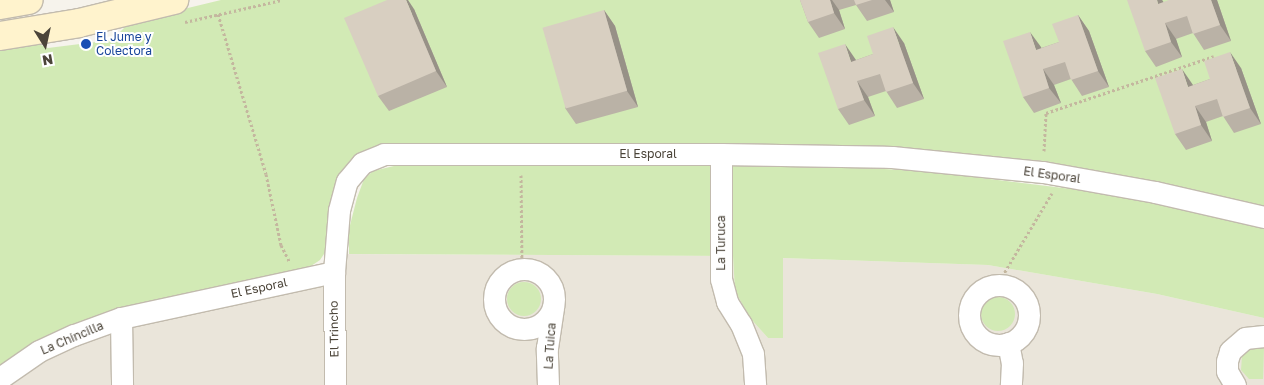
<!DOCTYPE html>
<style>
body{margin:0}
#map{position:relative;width:1264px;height:385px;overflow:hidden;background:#f6f3ec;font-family:"Golos Text",sans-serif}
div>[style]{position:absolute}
.residential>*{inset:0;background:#eae5da}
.green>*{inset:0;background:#d2eab5}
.round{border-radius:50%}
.path>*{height:3px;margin-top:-1.5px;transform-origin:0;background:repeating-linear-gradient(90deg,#c4b79f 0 2.5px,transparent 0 5px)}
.roads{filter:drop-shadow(1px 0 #c2bbae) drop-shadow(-1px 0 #c2bbae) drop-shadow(0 1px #c2bbae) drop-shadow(0 -1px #c2bbae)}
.street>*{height:21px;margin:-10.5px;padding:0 10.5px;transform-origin:10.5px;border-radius:10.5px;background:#fff}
.street>.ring{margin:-10.5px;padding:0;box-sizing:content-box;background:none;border:21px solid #fff;border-radius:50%}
.secondary>*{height:28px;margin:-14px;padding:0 14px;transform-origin:14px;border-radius:14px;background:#fff3cd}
.wall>*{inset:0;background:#bab2a6}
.shaded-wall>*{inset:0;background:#979187}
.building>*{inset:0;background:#d8cfc1;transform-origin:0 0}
.dots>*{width:14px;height:14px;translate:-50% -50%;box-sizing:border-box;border:2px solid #fff;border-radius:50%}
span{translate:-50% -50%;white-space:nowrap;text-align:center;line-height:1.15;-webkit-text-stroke:4px #fff;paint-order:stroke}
.transit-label{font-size:12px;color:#164399}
.left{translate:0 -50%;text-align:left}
.street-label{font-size:12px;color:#4b4439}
.north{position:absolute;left:20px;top:20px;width:50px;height:50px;-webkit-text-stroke:4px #fff;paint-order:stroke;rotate:170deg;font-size:14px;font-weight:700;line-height:20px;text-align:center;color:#4b4439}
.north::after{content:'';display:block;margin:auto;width:18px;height:22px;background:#4b4439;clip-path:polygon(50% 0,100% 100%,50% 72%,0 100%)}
</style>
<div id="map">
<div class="residential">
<div style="clip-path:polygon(335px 254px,733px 256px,735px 291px,750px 318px,768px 338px,783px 338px,782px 258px,988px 265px,1157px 294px,1264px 318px,1264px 385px,0 385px,39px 351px,333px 272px)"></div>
</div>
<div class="green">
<div style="clip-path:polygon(221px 0,1264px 0,1264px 206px,1158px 182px,1044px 161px,893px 147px,718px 143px,430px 144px,358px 154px,326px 251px,320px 260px,311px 266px,117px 309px,33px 342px,0 367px,0 50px,34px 42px,48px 48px,112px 40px,130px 22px)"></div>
<div style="clip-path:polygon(618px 162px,772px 162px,933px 172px,1104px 193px,1244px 221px,1264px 226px,1264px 318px,1157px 294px,988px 265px,783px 258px,783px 338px,768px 338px,750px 318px,735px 291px,733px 256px,349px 254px,349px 229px,357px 198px,364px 179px,373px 171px,394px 166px)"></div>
<div class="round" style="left:507px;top:282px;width:34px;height:34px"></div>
<div class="round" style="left:981px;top:297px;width:34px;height:34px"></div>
<div style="clip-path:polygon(1250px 347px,1264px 348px,1263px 379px,1249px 379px,1241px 370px,1242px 356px)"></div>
</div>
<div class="path">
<div style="left:218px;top:14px;width:167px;rotate:73.3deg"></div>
<div style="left:266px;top:174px;width:73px;rotate:78.1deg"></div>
<div style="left:281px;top:245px;width:18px;rotate:63deg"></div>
<div style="left:185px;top:22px;width:99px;rotate:-12.8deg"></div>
<div style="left:1044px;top:151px;width:38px;rotate:-87deg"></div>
<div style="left:1046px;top:113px;width:177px;rotate:-18.7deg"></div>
<div style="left:521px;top:175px;width:94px;rotate:89.4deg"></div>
<div style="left:997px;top:285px;width:107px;rotate:-59.1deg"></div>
</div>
<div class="roads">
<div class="street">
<div style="left:721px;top:154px;width:125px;rotate:90deg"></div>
<div style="left:721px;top:279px;width:24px;rotate:75deg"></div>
<div style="left:727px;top:302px;width:26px;rotate:58deg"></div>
<div style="left:741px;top:324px;width:32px;rotate:68deg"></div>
<div style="left:753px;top:354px;width:31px;rotate:86deg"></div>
<div class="ring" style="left:494px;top:269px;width:39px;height:39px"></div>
<div style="left:334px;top:272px;width:113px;rotate:89.5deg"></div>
<div class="ring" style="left:969px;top:285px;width:39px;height:39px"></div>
<div style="left:121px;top:318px;width:67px;rotate:89.1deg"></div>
<div style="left:1008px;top:343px;width:20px;rotate:79deg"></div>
<div style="left:1012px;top:363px;width:22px;rotate:93deg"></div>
<div style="left:0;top:378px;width:47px;rotate:-34.7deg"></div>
<div style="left:39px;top:351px;width:38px;rotate:-25deg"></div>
<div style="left:74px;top:335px;width:50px;rotate:-19.9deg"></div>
<div style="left:121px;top:318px;width:218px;rotate:-12.2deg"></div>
<div style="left:334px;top:272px;width:62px;rotate:-85.4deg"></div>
<div style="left:339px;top:210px;width:30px;rotate:-75deg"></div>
<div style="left:347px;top:181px;width:23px;rotate:-50deg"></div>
<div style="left:362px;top:163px;width:24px;rotate:-22deg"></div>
<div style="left:384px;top:154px;width:337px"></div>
<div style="left:721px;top:154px;width:171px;rotate:1deg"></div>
<div style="left:892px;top:157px;width:152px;rotate:5.7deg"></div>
<div style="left:1043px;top:172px;width:114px;rotate:10.1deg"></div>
<div style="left:1155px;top:192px;width:112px;rotate:12.9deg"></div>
<div style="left:548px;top:385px;width:37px;rotate:-92deg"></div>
<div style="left:547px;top:348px;width:40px;rotate:-81.5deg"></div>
<div style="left:1235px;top:385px;width:16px;rotate:-120deg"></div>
<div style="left:1227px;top:371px;width:10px;rotate:-90deg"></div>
<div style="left:1227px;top:361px;width:10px;rotate:-73deg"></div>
<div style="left:1230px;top:351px;width:20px;rotate:-41deg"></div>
<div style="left:1245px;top:338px;width:19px;rotate:-6deg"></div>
</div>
<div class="secondary">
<div style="left:0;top:5px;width:29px;rotate:-10deg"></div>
<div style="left:0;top:36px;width:80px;rotate:-9.3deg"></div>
<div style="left:79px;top:23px;width:98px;rotate:-13.6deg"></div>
</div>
</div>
<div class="wall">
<div style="clip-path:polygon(800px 0,890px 0,894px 12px,867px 21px,856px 5px,839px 10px,845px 29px,819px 38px,808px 22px)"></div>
<div style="clip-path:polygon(1217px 0,1231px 41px,1204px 50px,1193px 33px,1176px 39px,1182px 57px,1156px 67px,1145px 51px,1163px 2px)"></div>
<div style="clip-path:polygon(414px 9px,447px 87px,389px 111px,378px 96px)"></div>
<div style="clip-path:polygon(604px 10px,615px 26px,638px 107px,576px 124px,565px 108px)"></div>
<div style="clip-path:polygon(1078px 15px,1089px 31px,1109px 87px,1082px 96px,1071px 79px,1054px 85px,1061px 103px,1034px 113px,1023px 97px,1041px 48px,1059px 42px)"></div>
<div style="clip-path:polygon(904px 43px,924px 99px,897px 108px,886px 91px,868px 97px,875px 116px,849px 125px,838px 109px,856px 60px)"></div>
<div style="clip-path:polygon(1241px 68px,1261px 124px,1234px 133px,1223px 116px,1206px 122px,1212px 141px,1186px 150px,1175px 134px,1193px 85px)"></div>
</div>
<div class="shaded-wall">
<div style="clip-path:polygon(406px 0,408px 0,414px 9px,447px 87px,436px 71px)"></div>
<div style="clip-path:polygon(830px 0,832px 0,839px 10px,845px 29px,834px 13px)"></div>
<div style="clip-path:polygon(885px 0,890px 0,894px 12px)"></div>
<div style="clip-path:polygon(1157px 0,1162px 0,1163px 1px,1169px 20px,1158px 4px)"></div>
<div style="clip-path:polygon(1211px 0,1217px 0,1231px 41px,1220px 25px)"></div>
<div style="clip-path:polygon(604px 10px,615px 26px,638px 107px,627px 91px)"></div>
<div style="clip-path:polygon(1078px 15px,1089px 31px,1109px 87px,1098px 71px)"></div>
<div style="clip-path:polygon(1165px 23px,1176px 39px,1182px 57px,1171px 42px)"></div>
<div style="clip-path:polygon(893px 27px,904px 43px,924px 99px,913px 83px)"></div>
<div style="clip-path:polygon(1030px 32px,1041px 47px,1047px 66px,1036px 50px)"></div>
<div style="clip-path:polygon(845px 44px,856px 60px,862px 78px,851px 62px)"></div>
<div style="clip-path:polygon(1230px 52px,1241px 68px,1261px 124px,1250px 108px)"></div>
<div style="clip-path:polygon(1043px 69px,1054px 85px,1061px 103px,1049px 88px)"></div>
<div style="clip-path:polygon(1182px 69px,1193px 85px,1199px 103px,1188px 87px)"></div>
<div style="clip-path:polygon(857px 81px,868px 97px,875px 116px,864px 100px)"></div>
<div style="clip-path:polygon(1195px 106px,1206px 122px,1212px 141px,1201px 125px)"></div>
</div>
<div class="building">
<div style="clip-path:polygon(387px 0,406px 0,436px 71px,378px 96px,344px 18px)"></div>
<div style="clip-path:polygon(800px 0,830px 0,834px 13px,808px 22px)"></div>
<div style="clip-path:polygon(854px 0,872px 0,856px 5px)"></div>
<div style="clip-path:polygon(1127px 0,1157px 0,1158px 4px,1169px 0,1211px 0,1220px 25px,1193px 34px,1187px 16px,1165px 23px,1171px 42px,1145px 51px)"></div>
<div style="left:604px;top:10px;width:84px;height:64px;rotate:74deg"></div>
<div style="clip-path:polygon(1078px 15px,1098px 71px,1071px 80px,1065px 62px,1043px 69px,1049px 88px,1023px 97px,1003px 41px,1030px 32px,1036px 50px,1059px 42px,1052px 24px)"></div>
<div style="clip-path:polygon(893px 27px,913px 83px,886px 92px,880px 74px,857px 81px,864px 100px,838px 109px,818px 53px,845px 44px,851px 62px,873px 54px,867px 36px)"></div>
<div style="clip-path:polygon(1230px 52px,1250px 108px,1223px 117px,1217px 99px,1195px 106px,1201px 125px,1175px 134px,1155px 78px,1182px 69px,1188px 87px,1210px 79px,1204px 61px)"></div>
</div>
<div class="dots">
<div style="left:86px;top:44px;background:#1a4fb4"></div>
</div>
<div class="transit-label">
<span class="left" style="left:96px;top:44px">El Jume y<br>Colectora</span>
</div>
<div class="street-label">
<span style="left:648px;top:154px">El Esporal</span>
<span style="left:1052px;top:175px;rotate:8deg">El Esporal</span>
<span style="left:721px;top:243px;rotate:-90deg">La Turuca</span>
<span style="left:259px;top:288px;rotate:-12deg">El Esporal</span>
<span style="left:334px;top:329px;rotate:-91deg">El Trincho</span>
<span style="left:72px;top:338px;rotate:-23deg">La Chincilla</span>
<span style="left:550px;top:346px;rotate:-86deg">La Tuica</span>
</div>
<div class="north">N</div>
</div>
